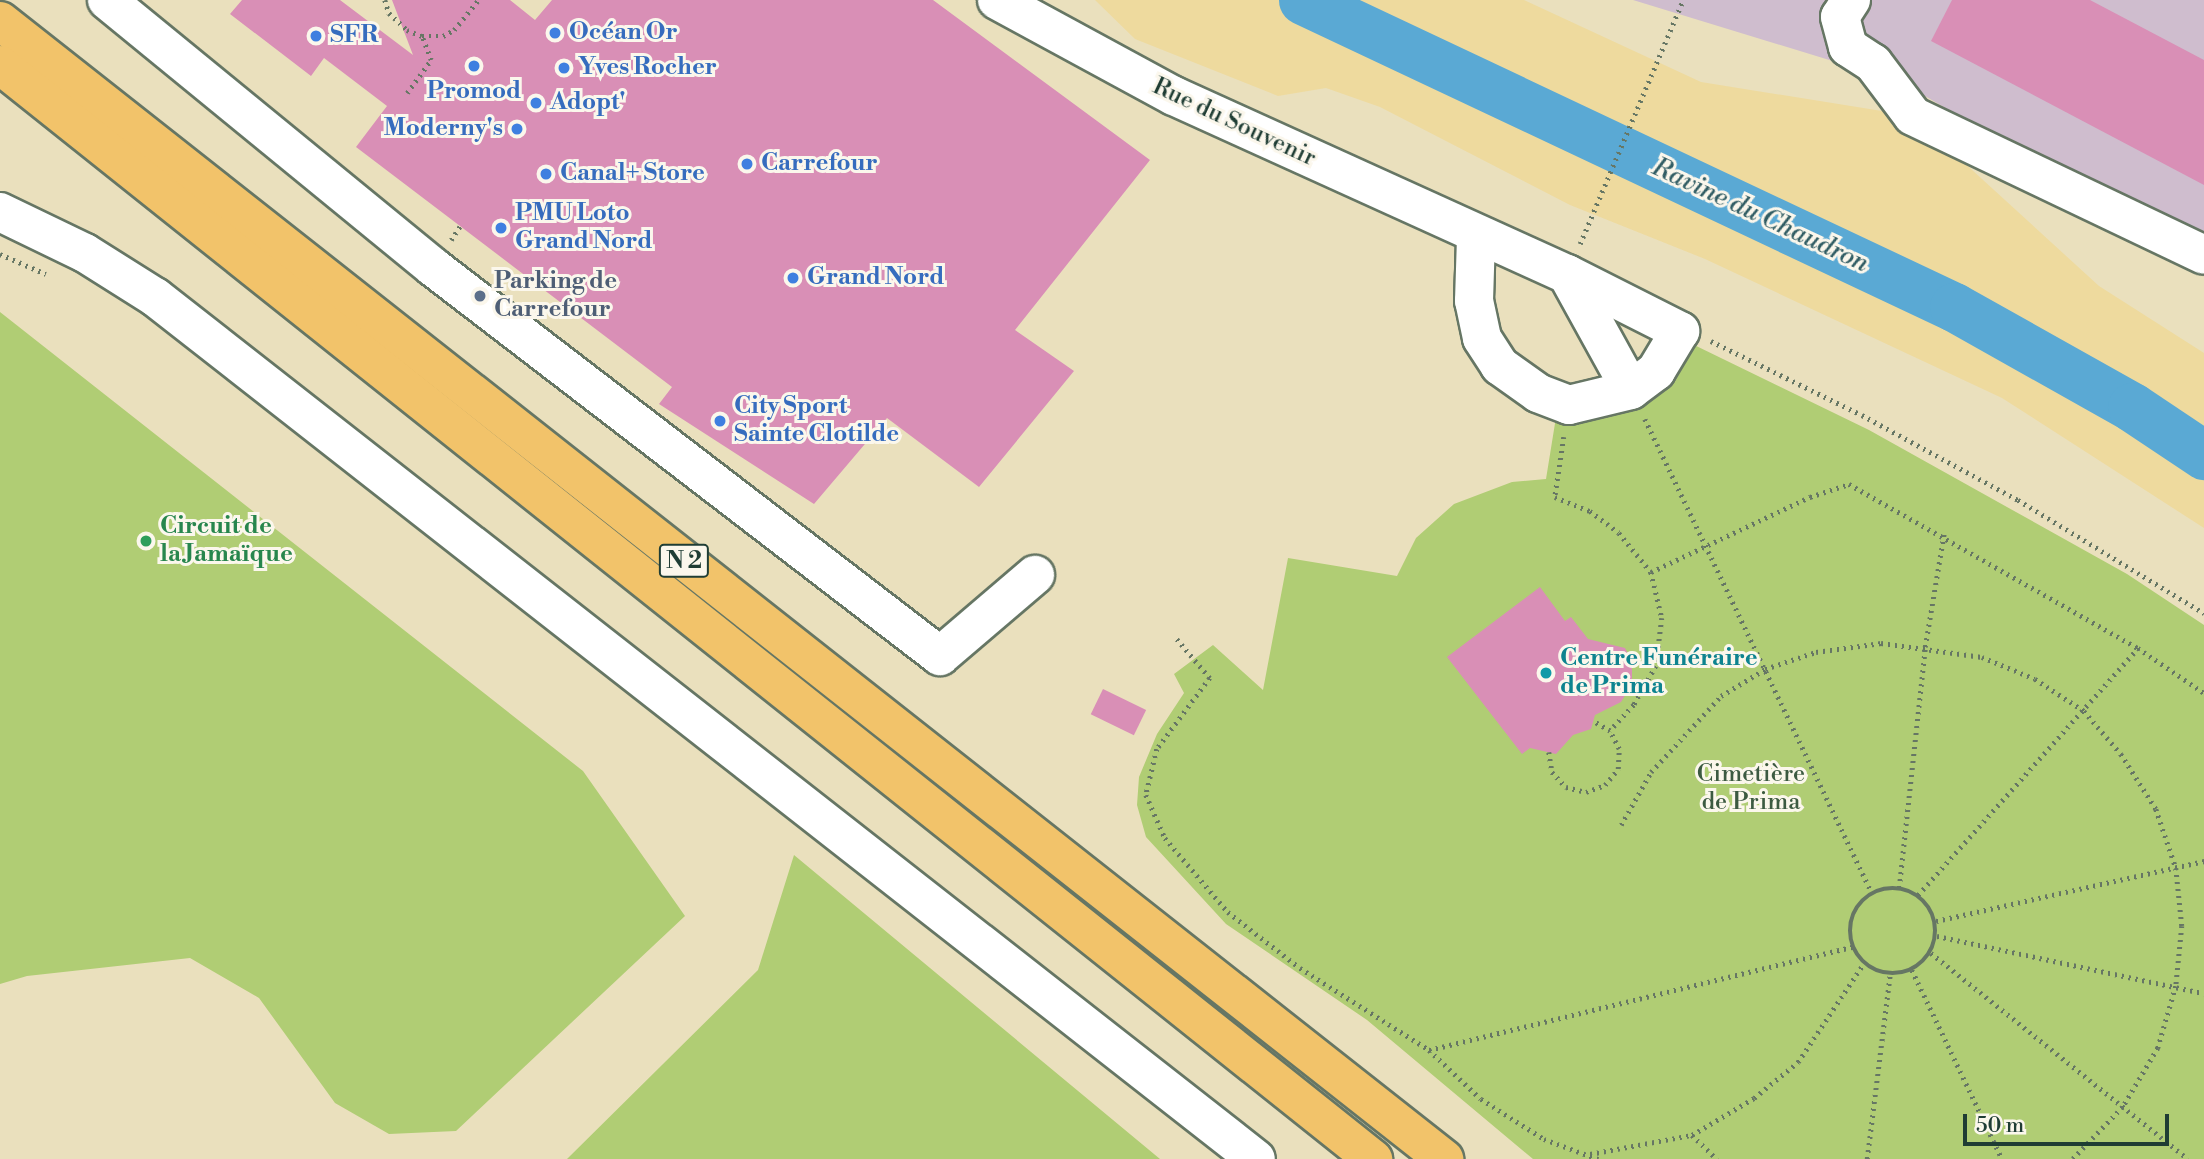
<!DOCTYPE html>
<meta charset="utf-8">
<style>
body{margin:0}
#map{position:relative;width:2204px;height:1159px;overflow:hidden;background:#eae0bd;font-family:"Libre Bodoni",serif}
div>[style]{position:absolute}
.industrial>*{inset:0;background:#cfbdce}
.green>*{inset:0;background:#b0cd74}
.sand>*{inset:0;background:#eeda9e}
.river>*{height:49px;margin:-24.5px;padding:0 24.5px;transform-origin:24.5px;border-radius:24.5px;background:#5aa9d4}
.building>*{inset:0;background:#d98fb6;transform-origin:0 0}
.path>*{height:4.5px;margin-top:-2.25px;transform-origin:0;background:repeating-linear-gradient(90deg,#667664 0 2px,transparent 0 7px)}
.path>.ring{margin:-2.25px;padding:0;box-sizing:content-box;background:none;border:4.5px solid #667664;border-radius:50%}
.roads{filter:drop-shadow(2px 0 #667664) drop-shadow(-2px 0 #667664) drop-shadow(0 2px #667664) drop-shadow(0 -2px #667664)}
.minor>*{height:38px;margin:-19px;padding:0 19px;transform-origin:19px;border-radius:19px;background:#fff}
.highway>*{height:38px;margin:-19px;padding:0 19px;transform-origin:19px;border-radius:19px;background:#f2c36a}
.dots>*{width:19px;height:19px;translate:-50% -50%;box-sizing:border-box;border:4px solid #fbf7ec;border-radius:50%}
span{translate:-50% -50%;white-space:nowrap;text-align:center;line-height:1.15;-webkit-text-stroke:6px #fbf7ec;paint-order:stroke}
.shield-label span{padding:2px 5px;background:#fbf7ec;border:2px solid;border-radius:5px;-webkit-text-stroke-width:0}
.shield-label{font-size:23px;color:#1f3d34;font-weight:700}
.shop-label{font-size:24px;color:#366cbe;font-weight:700}
.left{translate:0 -50%;text-align:left}
.right{translate:-100% -50%;text-align:right}
.street-label{font-size:24px;color:#1f3d34}
.service-label{font-size:24px;color:#4e5e75;font-weight:700}
.leisure-label{font-size:24px;color:#27864d;font-weight:700}
.culture-label{font-size:24px;color:#0d838f;font-weight:700}
.park-label{font-size:24px;color:#3c5a41}
.water-label{font-size:26px;color:#315d64;font-style:italic}
.scale{position:absolute;left:1963px;top:1114px;width:206px;height:32px;box-sizing:border-box;border:4px solid #1f3d34;border-top:0;padding-left:9px;font-size:21px;line-height:24px;white-space:nowrap;color:#1f3d34;-webkit-text-stroke:5px #fbf7ec;paint-order:stroke}
</style>
<div id="map">
<div class="industrial">
<div style="clip-path:polygon(1633px 0,2204px 0,2204px 259px,1901px 82px)"></div>
</div>
<div class="green">
<div style="clip-path:polygon(0 312px,583px 771px,685px 916px,456px 1131px,389px 1134px,335px 1103px,259px 998px,190px 958px,27px 976px,0 984px)"></div>
<div style="clip-path:polygon(1686px 341px,1869px 430px,2127px 574px,2204px 625px,2204px 1159px,1533px 1159px,1367px 1020px,1226px 924px,1146px 837px,1137px 805px,1139px 777px,1157px 734px,1184px 693px,1174px 674px,1213px 645px,1263px 690px,1288px 558px,1397px 576px,1416px 538px,1454px 504px,1512px 482px,1546px 479px,1557px 411px)"></div>
<div style="clip-path:polygon(794px 855px,1160px 1159px,567px 1159px,758px 970px)"></div>
</div>
<div class="sand">
<div style="clip-path:polygon(1095px 0,1524px 0,1701px 82px,1913px 116px,2099px 286px,2204px 353px,2204px 528px,2002px 398px,1705px 259px,1570px 205px,1380px 107px,1326px 88px,1278px 96px,1135px 39px)"></div>
</div>
<div class="river">
<div style="left:1303px;top:0;width:720px;rotate:25.25deg"></div>
<div style="left:1954px;top:307px;width:204px;rotate:29.3deg"></div>
<div style="left:2132px;top:407px;width:87px;rotate:33.7deg"></div>
</div>
<div class="building">
<div style="clip-path:polygon(242px 0,340px 0,413px 55px,392px 0,510px 0,535px 20px,552px 0,933px 0,1150px 160px,1015px 330px,1074px 371px,979px 487px,887px 418px,814px 504px,659px 404px,672px 387px,356px 147px,387px 106px,324px 58px,311px 76px,230px 14px)"></div>
<div style="clip-path:polygon(1952px 0,2090px 0,2204px 60px,2204px 185px,1931px 41px)"></div>
<div style="clip-path:polygon(1540px 587px,1565px 621px,1571px 617px,1588px 639px,1625px 648px,1632px 662px,1632px 684px,1621px 702px,1595px 715px,1591px 729px,1573px 735px,1556px 754px,1530px 748px,1522px 754px,1447px 657px)"></div>
<div style="left:1103px;top:689px;width:48px;height:28px;rotate:26deg"></div>
</div>
<div class="path">
<div style="left:385px;top:0;width:14px;rotate:73deg"></div>
<div style="left:389px;top:13px;width:25px;rotate:43deg"></div>
<div style="left:407px;top:30px;width:16px;rotate:22deg"></div>
<div style="left:422px;top:36px;width:21px"></div>
<div style="left:443px;top:36px;width:13px;rotate:-29deg"></div>
<div style="left:454px;top:30px;width:38px;rotate:-51deg"></div>
<div style="left:407px;top:93px;width:41px;rotate:-54deg"></div>
<div style="left:431px;top:60px;width:26px;rotate:-111deg"></div>
<div style="left:451px;top:240px;width:17px;rotate:-57deg"></div>
<div style="left:1580px;top:244px;width:265px;rotate:-67.1deg"></div>
<div style="left:0;top:254px;width:50px;rotate:23.5deg"></div>
<div style="left:1711px;top:341px;width:168px;rotate:26.1deg"></div>
<div style="left:1862px;top:415px;width:178px;rotate:28.6deg"></div>
<div style="left:2018px;top:500px;width:218px;rotate:31.3deg"></div>
<div style="left:1645px;top:419px;width:526px;rotate:64.41deg"></div>
<div style="left:1564px;top:437px;width:61px;rotate:98.5deg"></div>
<div style="left:1555px;top:497px;width:38px;rotate:22deg"></div>
<div style="left:1590px;top:511px;width:36px;rotate:37deg"></div>
<div style="left:1619px;top:533px;width:50px;rotate:50.6deg"></div>
<div style="left:1651px;top:572px;width:47px;rotate:76.6deg"></div>
<div style="left:1662px;top:618px;width:48px;rotate:97.1deg"></div>
<div style="left:1656px;top:666px;width:45px;rotate:119.4deg"></div>
<div style="left:1634px;top:705px;width:35px;rotate:133deg"></div>
<div style="left:1651px;top:572px;width:176px;rotate:-25.3deg"></div>
<div style="left:1810px;top:497px;width:41px;rotate:-18.4deg"></div>
<div style="left:1849px;top:484px;width:332px;rotate:29.6deg"></div>
<div style="left:2138px;top:648px;width:80px;rotate:34.3deg"></div>
<div style="left:1177px;top:639px;width:51px;rotate:49.8deg"></div>
<div style="left:1210px;top:678px;width:89px;rotate:126.7deg"></div>
<div style="left:1157px;top:749px;width:47px;rotate:103.4deg"></div>
<div style="left:1146px;top:795px;width:47px;rotate:66.2deg"></div>
<div style="left:1165px;top:838px;width:97px;rotate:49.6deg"></div>
<div style="left:1228px;top:912px;width:91px;rotate:37.9deg"></div>
<div style="left:1300px;top:968px;width:153px;rotate:32.4deg"></div>
<div style="left:1429px;top:1050px;width:71px;rotate:43.3deg"></div>
<div style="left:1481px;top:1099px;width:75px;rotate:32.4deg"></div>
<div style="left:1544px;top:1139px;width:58px;rotate:20.3deg"></div>
<div style="left:1549px;top:752px;width:20px;rotate:81deg"></div>
<div style="left:1552px;top:772px;width:21px;rotate:47deg"></div>
<div style="left:1566px;top:787px;width:21px;rotate:14deg"></div>
<div style="left:1586px;top:792px;width:20px;rotate:-20deg"></div>
<div style="left:1605px;top:785px;width:21px;rotate:-51deg"></div>
<div style="left:1618px;top:769px;width:20px;rotate:-87deg"></div>
<div style="left:1619px;top:749px;width:20px;rotate:-117deg"></div>
<div style="left:1610px;top:731px;width:20px;rotate:-150deg"></div>
<div style="left:1621px;top:825px;width:61px;rotate:-60.5deg"></div>
<div style="left:1651px;top:772px;width:103px;rotate:-47.4deg"></div>
<div style="left:1721px;top:696px;width:52px;rotate:-31.5deg"></div>
<div style="left:1765px;top:669px;width:54px;rotate:-18.4deg"></div>
<div style="left:1816px;top:652px;width:66px;rotate:-7.9deg"></div>
<div style="left:1881px;top:643px;width:102px;rotate:7.9deg"></div>
<div style="left:1982px;top:657px;width:57px;rotate:22.5deg"></div>
<div style="left:2035px;top:679px;width:59px;rotate:33.1deg"></div>
<div style="left:2084px;top:711px;width:57px;rotate:49.3deg"></div>
<div style="left:2121px;top:754px;width:65px;rotate:57.5deg"></div>
<div style="left:2156px;top:809px;width:62px;rotate:71.3deg"></div>
<div style="left:2176px;top:868px;width:58px;rotate:84.1deg"></div>
<div style="left:2182px;top:926px;width:60px;rotate:95.7deg"></div>
<div style="left:2176px;top:986px;width:65px;rotate:106.2deg"></div>
<div style="left:2158px;top:1048px;width:69px;rotate:120.7deg"></div>
<div style="left:2123px;top:1107px;width:72px;rotate:133.9deg"></div>
<div style="left:1899px;top:888px;width:242px;rotate:-83.8deg"></div>
<div style="left:1925px;top:647px;width:115px;rotate:-80.5deg"></div>
<div class="ring" style="left:1850px;top:888px;width:81.5px;height:81.5px"></div>
<div style="left:1918px;top:895px;width:331px;rotate:-48.3deg"></div>
<div style="left:1936px;top:921px;width:275px;rotate:-12.6deg"></div>
<div style="left:1937px;top:936px;width:273px;rotate:12.1deg"></div>
<div style="left:1931px;top:953px;width:329px;rotate:38.7deg"></div>
<div style="left:1912px;top:970px;width:209px;rotate:64.5deg"></div>
<div style="left:1429px;top:1050px;width:436px;rotate:-13.7deg"></div>
<div style="left:1692px;top:1135px;width:35px;rotate:44deg"></div>
<div style="left:1590px;top:1154px;width:104px;rotate:-10.6deg"></div>
<div style="left:1692px;top:1135px;width:72px;rotate:-30.8deg"></div>
<div style="left:1754px;top:1098px;width:57px;rotate:-39.3deg"></div>
<div style="left:1798px;top:1062px;width:119px;rotate:-56.3deg"></div>
<div style="left:1867px;top:1159px;width:185px;rotate:-82.9deg"></div>
</div>
<div class="roads">
<div class="minor">
<div style="left:107px;top:0;width:421px;rotate:39.3deg"></div>
<div style="left:433px;top:267px;width:639px;rotate:37.5deg"></div>
<div style="left:940px;top:656px;width:125px;rotate:-40.5deg"></div>
<div style="left:997px;top:0;width:201px;rotate:28.5deg"></div>
<div style="left:1174px;top:96px;width:431px;rotate:24.4deg"></div>
<div style="left:1567px;top:274px;width:127px;rotate:26.8deg"></div>
<div style="left:1680px;top:331px;width:47px;rotate:121deg"></div>
<div style="left:1656px;top:371px;width:31px;rotate:143deg"></div>
<div style="left:1631px;top:390px;width:64px;rotate:166.4deg"></div>
<div style="left:1569px;top:405px;width:33px;rotate:-159deg"></div>
<div style="left:1538px;top:393px;width:47px;rotate:-144.6deg"></div>
<div style="left:1500px;top:366px;width:33px;rotate:-123deg"></div>
<div style="left:1482px;top:338px;width:38px;rotate:-102deg"></div>
<div style="left:1474px;top:301px;width:65px;rotate:-88.2deg"></div>
<div style="left:1851px;top:0;width:20px;rotate:123deg"></div>
<div style="left:1840px;top:17px;width:31px;rotate:75deg"></div>
<div style="left:1848px;top:47px;width:30px;rotate:33deg"></div>
<div style="left:1873px;top:63px;width:66px;rotate:53deg"></div>
<div style="left:1913px;top:116px;width:322px;rotate:25.5deg"></div>
<div style="left:0;top:212px;width:94px;rotate:25.8deg"></div>
<div style="left:85px;top:253px;width:83px;rotate:32.2deg"></div>
<div style="left:155px;top:297px;width:1398px;rotate:38.06deg"></div>
<div style="left:1567px;top:274px;width:132px;rotate:61.1deg"></div>
</div>
<div class="highway">
<div style="left:0;top:21px;width:1839px;rotate:38.24deg"></div>
<div style="left:0;top:65px;width:1756px;rotate:38.55deg"></div>
</div>
</div>
<div class="dots">
<div style="left:555px;top:33px;background:#3f7fe0"></div>
<div style="left:316px;top:36px;background:#3f7fe0"></div>
<div style="left:474px;top:66px;background:#3f7fe0"></div>
<div style="left:564px;top:68px;background:#3f7fe0"></div>
<div style="left:536px;top:103px;background:#3f7fe0"></div>
<div style="left:517px;top:129px;background:#3f7fe0"></div>
<div style="left:747px;top:164px;background:#3f7fe0"></div>
<div style="left:546px;top:174px;background:#3f7fe0"></div>
<div style="left:501px;top:228px;background:#3f7fe0"></div>
<div style="left:793px;top:278px;background:#3f7fe0"></div>
<div style="left:480px;top:296px;background:#5c6f8a"></div>
<div style="left:720px;top:421px;background:#3f7fe0"></div>
<div style="left:146px;top:541px;background:#2e9e5b"></div>
<div style="left:1546px;top:673px;background:#0f9aa8"></div>
</div>
<div class="shield-label">
<span style="left:684px;top:561px">N 2</span>
</div>
<div class="shop-label">
<span class="left" style="left:569px;top:33px">Océan Or</span>
<span class="left" style="left:330px;top:36px">SFR</span>
<span class="left" style="left:578px;top:68px">Yves Rocher</span>
<span style="left:474px;top:92px">Promod</span>
<span class="left" style="left:550px;top:103px">Adopt'</span>
<span class="right" style="left:503px;top:129px">Moderny's</span>
<span class="left" style="left:761px;top:164px">Carrefour</span>
<span class="left" style="left:560px;top:174px">Canal+ Store</span>
<span class="left" style="left:515px;top:228px">PMU Loto<br>Grand Nord</span>
<span class="left" style="left:807px;top:278px">Grand Nord</span>
<span class="left" style="left:734px;top:421px">City Sport<br>Sainte Clotilde</span>
</div>
<div class="street-label">
<span style="left:1234px;top:123px;rotate:25deg">Rue du Souvenir</span>
</div>
<div class="service-label">
<span class="left" style="left:494px;top:296px">Parking de<br>Carrefour</span>
</div>
<div class="leisure-label">
<span class="left" style="left:160px;top:541px">Circuit de<br>la Jamaïque</span>
</div>
<div class="culture-label">
<span class="left" style="left:1560px;top:673px">Centre Funéraire<br>de Prima</span>
</div>
<div class="park-label">
<span style="left:1751px;top:789px">Cimetière<br>de Prima</span>
</div>
<div class="water-label">
<span style="left:1760px;top:216px;rotate:25deg">Ravine du Chaudron</span>
</div>
<div class="scale">50 m</div>
</div>
